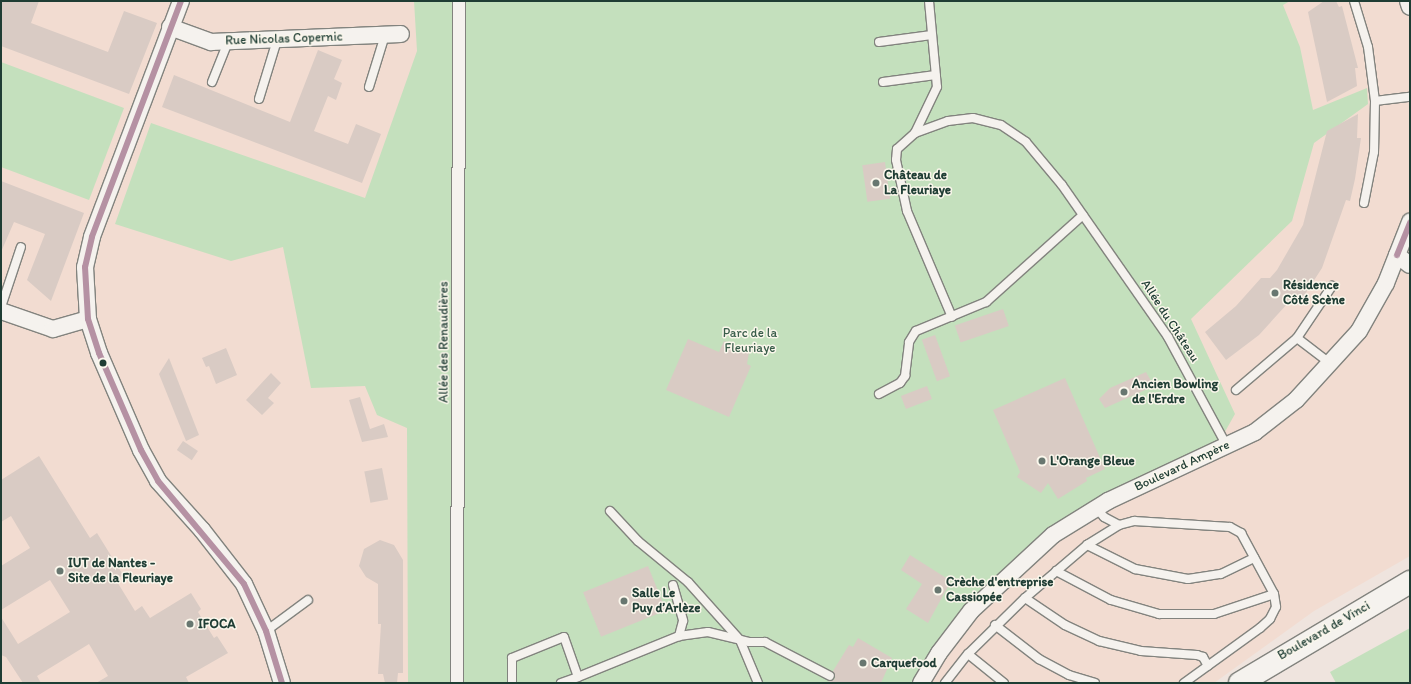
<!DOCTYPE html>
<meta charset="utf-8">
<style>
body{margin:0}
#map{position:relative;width:1411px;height:684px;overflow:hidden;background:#efe4de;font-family:Itim,sans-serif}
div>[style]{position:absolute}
.built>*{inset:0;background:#f2dcd1}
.green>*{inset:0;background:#c4e0bd}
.building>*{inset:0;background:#d9cbc4;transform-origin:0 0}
.roads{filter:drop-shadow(1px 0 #82837e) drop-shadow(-1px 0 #82837e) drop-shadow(0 1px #82837e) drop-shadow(0 -1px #82837e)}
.service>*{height:8px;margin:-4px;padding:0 4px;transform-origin:4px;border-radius:4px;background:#f5f2ee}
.pedestrian>*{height:12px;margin:-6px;padding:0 6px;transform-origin:6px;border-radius:6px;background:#f5f2ee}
.minor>*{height:16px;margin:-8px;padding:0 8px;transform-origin:8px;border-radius:8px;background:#f5f2ee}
.secondary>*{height:22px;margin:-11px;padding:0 11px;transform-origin:11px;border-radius:11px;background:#f5f2ee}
.bus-1>*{height:6px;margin:-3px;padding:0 3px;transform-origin:3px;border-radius:3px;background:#b591a3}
.dots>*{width:11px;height:11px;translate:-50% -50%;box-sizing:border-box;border:2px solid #fbf7ec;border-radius:50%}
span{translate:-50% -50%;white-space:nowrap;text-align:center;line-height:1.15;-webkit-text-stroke:3px #fbf7ec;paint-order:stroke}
.street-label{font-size:13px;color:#1f3d34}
.poi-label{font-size:13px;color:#1f3d34;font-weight:700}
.left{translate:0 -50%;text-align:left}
.park-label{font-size:13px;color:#395d4a}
.frame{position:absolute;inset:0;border:2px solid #1f3d34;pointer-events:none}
</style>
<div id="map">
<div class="built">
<div style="clip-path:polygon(1px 1px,1410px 1px,1410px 556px,1314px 611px,1214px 683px,1px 683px)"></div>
</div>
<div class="green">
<div style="clip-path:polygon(414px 1px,1290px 1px,1283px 5px,1300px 47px,1313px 110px,1367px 88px,1368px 104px,1314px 143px,1292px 221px,1191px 319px,1235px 414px,1218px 444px,1023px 553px,928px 656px,915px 683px,408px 683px,407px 428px,377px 415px,365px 386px,311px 388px,283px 247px,231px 261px,115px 224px,151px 123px,365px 198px,417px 51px)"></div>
<div style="clip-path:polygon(1px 62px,124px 108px,89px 200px,1px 167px)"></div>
<div style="clip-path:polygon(1410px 628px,1410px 683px,1336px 683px,1330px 672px)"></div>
</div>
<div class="building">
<div style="clip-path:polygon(1px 1px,39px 1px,31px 23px,108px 52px,124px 11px,157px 23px,129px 94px,1px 46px)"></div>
<div style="clip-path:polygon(1324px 1px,1336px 1px,1339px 7px,1342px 6px,1358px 68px,1355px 68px,1357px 86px,1327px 102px,1308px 12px)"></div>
<div style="clip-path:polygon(318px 50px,342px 60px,334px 79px,342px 83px,336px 100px,328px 96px,314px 131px,348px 144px,356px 124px,381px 134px,362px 183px,162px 107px,174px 75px,290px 122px)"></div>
<div style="clip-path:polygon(1358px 114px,1357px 138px,1361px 138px,1355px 179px,1350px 201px,1346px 200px,1322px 268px,1298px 305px,1288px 303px,1259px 335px,1226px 360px,1205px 332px,1236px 306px,1261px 278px,1270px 278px,1277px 270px,1303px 225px,1327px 131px)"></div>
<div style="left:885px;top:162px;width:37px;height:23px;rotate:82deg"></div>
<div style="clip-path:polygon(1px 181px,84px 213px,51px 301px,27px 280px,45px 234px,14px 222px,1px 252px)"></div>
<div style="left:1003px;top:309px;width:18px;height:51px;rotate:71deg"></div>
<div style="left:935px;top:335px;width:44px;height:14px;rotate:70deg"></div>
<div style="clip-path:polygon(688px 339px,719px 352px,724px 341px,749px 353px,747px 364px,751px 366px,729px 417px,666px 390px)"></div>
<div style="clip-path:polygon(226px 348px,237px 375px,216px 384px,209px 366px,206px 367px,202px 358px)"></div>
<div style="clip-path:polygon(169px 358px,199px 435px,186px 441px,159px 374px)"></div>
<div style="clip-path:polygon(1146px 372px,1154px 386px,1105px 408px,1099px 399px,1110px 388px)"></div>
<div style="clip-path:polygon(271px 373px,281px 383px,268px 398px,274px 403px,262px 415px,246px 400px)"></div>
<div style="clip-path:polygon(1065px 378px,1105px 469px,1086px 478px,1087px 481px,1058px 499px,1048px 483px,1041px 493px,1017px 477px,1020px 472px,993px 410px)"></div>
<div style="left:927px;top:386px;width:14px;height:28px;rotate:69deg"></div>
<div style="clip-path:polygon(360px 397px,370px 429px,384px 424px,388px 437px,362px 442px,349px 400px)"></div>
<div style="left:183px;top:441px;width:18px;height:11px;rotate:34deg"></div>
<div style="clip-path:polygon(39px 456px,90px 538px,97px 533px,123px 575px,116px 580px,135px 611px,142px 606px,150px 618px,191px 593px,201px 609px,198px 612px,214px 638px,217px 636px,228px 653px,186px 677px,189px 683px,96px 683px,108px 676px,89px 644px,37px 676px,41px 683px,23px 683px,6px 657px,1px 655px,1px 617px,18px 644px,70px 612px,50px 580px,1px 610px,1px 566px,30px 548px,11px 516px,1px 522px,1px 480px)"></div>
<div style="left:382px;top:468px;width:32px;height:18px;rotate:79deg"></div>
<div style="clip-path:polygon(380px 540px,394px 545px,403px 560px,403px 673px,398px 673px,397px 683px,385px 683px,383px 674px,378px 674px,381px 624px,378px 624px,378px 584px,366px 577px,359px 566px,364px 549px)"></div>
<div style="clip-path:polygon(910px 555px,951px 581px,928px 623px,906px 609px,922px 584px,901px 570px)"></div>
<div style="left:648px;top:566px;width:48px;height:70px;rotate:68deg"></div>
<div style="clip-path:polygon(858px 638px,892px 658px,881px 683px,825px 683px,835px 679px,833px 671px,849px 645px,853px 647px)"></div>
</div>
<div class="roads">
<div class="service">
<div style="left:929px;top:1px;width:86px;rotate:84.7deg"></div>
<div style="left:937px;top:87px;width:51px;rotate:115.6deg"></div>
<div style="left:915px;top:133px;width:24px;rotate:138deg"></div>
<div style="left:897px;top:149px;width:11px;rotate:95deg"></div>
<div style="left:896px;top:160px;width:52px;rotate:77.8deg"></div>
<div style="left:907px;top:211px;width:115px;rotate:67deg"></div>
<div style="left:1354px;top:1px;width:48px;rotate:73.1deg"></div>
<div style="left:1368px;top:47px;width:54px;rotate:82.6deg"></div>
<div style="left:1375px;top:101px;width:51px;rotate:91.1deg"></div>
<div style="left:1374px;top:152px;width:52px;rotate:101.1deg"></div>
<div style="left:879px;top:42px;width:53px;rotate:-7.5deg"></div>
<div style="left:212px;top:82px;width:43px;rotate:-68.2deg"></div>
<div style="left:883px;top:82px;width:53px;rotate:-7.5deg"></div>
<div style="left:369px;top:87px;width:54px;rotate:-72.9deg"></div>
<div style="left:259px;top:99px;width:62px;rotate:-73deg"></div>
<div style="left:1375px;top:101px;width:35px;rotate:-7deg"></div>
<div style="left:915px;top:133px;width:35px;rotate:-20deg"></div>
<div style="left:948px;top:121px;width:25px;rotate:-7deg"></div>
<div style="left:973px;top:118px;width:29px;rotate:14deg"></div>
<div style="left:1001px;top:125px;width:30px;rotate:34deg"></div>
<div style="left:1026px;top:142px;width:56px;rotate:50.1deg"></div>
<div style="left:1062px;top:185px;width:185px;rotate:55.1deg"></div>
<div style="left:1168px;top:337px;width:124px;rotate:61.6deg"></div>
<div style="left:1px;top:307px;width:63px;rotate:-71.6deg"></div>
<div style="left:1297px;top:338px;width:43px;rotate:37.4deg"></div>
<div style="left:1236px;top:390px;width:80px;rotate:-40.4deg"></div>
<div style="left:1297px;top:338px;width:63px;rotate:-56.1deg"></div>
<div style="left:879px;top:394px;width:24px;rotate:-28deg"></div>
<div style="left:900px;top:383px;width:9px;rotate:-54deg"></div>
<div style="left:905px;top:376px;width:34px;rotate:-83deg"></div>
<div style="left:909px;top:342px;width:13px;rotate:-58deg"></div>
<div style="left:916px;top:331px;width:76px;rotate:-22.5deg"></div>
<div style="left:986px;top:302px;width:130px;rotate:-41.9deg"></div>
<div style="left:1096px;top:508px;width:12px;rotate:48deg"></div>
<div style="left:1104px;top:517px;width:17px;rotate:28deg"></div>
<div style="left:610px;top:511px;width:41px;rotate:47deg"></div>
<div style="left:638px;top:541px;width:65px;rotate:39.4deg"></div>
<div style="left:688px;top:582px;width:78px;rotate:48.1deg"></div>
<div style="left:740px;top:640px;width:47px;rotate:67.3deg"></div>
<div style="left:1087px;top:545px;width:54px;rotate:26.6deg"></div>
<div style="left:1135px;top:569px;width:54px;rotate:10.7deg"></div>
<div style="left:1188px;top:579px;width:33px;rotate:-9deg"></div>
<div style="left:1221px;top:574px;width:37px;rotate:-26deg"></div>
<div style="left:1056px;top:571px;width:62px;rotate:27.8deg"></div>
<div style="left:1111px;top:600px;width:50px;rotate:16.3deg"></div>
<div style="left:1159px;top:614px;width:55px"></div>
<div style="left:1214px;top:614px;width:63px;rotate:-18.4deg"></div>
<div style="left:673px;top:585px;width:37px;rotate:74deg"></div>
<div style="left:683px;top:621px;width:16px;rotate:105deg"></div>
<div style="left:1025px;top:598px;width:48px;rotate:34deg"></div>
<div style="left:1065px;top:625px;width:38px;rotate:25deg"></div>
<div style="left:1099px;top:641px;width:43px;rotate:13.4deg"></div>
<div style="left:1141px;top:651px;width:56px;rotate:4.1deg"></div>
<div style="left:1197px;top:655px;width:6px;rotate:18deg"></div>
<div style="left:1203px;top:657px;width:10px;rotate:61deg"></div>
<div style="left:995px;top:625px;width:56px;rotate:37.7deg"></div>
<div style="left:1039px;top:659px;width:34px;rotate:28deg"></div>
<div style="left:1069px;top:675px;width:27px;rotate:17deg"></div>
<div style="left:266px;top:631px;width:52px;rotate:-36.4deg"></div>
<div style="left:968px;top:654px;width:46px;rotate:38.9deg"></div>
<div style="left:512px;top:683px;width:25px;rotate:-90deg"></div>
<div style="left:512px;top:658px;width:56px;rotate:-22deg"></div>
<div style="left:564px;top:637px;width:42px;rotate:70.7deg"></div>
<div style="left:578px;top:677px;width:109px;rotate:-22.1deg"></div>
<div style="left:679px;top:636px;width:29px;rotate:-8deg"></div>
<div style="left:708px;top:632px;width:42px;rotate:13.7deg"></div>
<div style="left:749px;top:642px;width:16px"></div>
<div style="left:765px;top:642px;width:73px;rotate:27.6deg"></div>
<div style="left:561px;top:683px;width:18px;rotate:-19deg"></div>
<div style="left:945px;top:683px;width:37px;rotate:-52deg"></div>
<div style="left:968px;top:654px;width:80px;rotate:-44.5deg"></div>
<div style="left:1025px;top:598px;width:82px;rotate:-40.5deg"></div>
<div style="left:1087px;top:545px;width:38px;rotate:-32deg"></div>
<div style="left:1119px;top:525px;width:16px;rotate:-15deg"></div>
<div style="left:1134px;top:521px;width:96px;rotate:3.6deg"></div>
<div style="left:1230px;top:527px;width:13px;rotate:29deg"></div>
<div style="left:1241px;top:533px;width:69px;rotate:61.6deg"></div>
<div style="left:1274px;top:594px;width:13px;rotate:81deg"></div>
<div style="left:1276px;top:607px;width:13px;rotate:117deg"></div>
<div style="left:1270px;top:619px;width:13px;rotate:138deg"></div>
<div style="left:1260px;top:628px;width:94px;rotate:144.1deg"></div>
</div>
<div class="pedestrian">
<div style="left:457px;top:683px;width:682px;rotate:-89.83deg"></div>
</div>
<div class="minor">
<div style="left:181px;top:1px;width:252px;rotate:110.7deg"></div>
<div style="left:92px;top:237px;width:31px;rotate:103deg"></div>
<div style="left:85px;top:267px;width:52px;rotate:86.7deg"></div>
<div style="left:88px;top:319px;width:36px;rotate:72deg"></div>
<div style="left:99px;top:353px;width:106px;rotate:66.6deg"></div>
<div style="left:141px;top:450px;width:35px;rotate:61deg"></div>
<div style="left:158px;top:481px;width:66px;rotate:48.1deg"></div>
<div style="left:202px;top:530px;width:68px;rotate:52.1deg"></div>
<div style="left:244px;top:584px;width:52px;rotate:64.9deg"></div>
<div style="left:266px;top:631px;width:54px;rotate:72.9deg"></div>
<div style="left:1408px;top:1px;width:6px;rotate:72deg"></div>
<div style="left:170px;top:27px;width:44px;rotate:20.1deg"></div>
<div style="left:211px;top:42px;width:190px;rotate:-2.4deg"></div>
<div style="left:1397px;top:255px;width:16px;rotate:38deg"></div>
<div style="left:1px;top:311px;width:55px;rotate:19.1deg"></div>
<div style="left:53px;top:329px;width:36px;rotate:-16deg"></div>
<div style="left:921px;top:683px;width:35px;rotate:-59deg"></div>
<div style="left:939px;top:653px;width:53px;rotate:-52.7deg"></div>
<div style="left:971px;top:611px;width:112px;rotate:-42.8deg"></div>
<div style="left:1053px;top:535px;width:65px;rotate:-31.7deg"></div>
<div style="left:1108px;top:501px;width:162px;rotate:-25.1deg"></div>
<div style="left:1255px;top:432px;width:52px;rotate:-38deg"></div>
<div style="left:1296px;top:400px;width:93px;rotate:-47.6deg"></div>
<div style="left:1359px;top:331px;width:55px;rotate:-60.6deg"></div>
<div style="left:1386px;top:283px;width:66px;rotate:-68.5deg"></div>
</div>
<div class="secondary">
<div style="left:1240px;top:683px;width:198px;rotate:-30.7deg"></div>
</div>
</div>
<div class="bus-1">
<div style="left:181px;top:1px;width:252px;rotate:110.7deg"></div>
<div style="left:92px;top:237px;width:31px;rotate:103deg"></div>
<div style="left:85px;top:267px;width:52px;rotate:86.7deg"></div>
<div style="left:88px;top:319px;width:36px;rotate:72deg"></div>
<div style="left:99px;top:353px;width:106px;rotate:66.6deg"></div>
<div style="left:141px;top:450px;width:35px;rotate:61deg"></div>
<div style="left:158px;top:481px;width:134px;rotate:50.1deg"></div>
<div style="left:244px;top:584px;width:52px;rotate:64.9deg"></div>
<div style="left:266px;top:631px;width:54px;rotate:72.9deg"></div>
<div style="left:1397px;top:255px;width:35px;rotate:-68deg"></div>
</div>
<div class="dots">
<div style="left:876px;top:183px;background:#687770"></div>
<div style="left:1275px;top:293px;background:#687770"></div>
<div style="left:103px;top:363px;background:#1f3d34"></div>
<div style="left:1124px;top:392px;background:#687770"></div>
<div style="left:1042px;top:461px;background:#687770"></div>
<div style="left:60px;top:571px;background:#687770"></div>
<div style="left:938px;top:590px;background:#687770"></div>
<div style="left:624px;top:601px;background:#687770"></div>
<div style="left:190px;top:624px;background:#687770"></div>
<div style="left:863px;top:663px;background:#687770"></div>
</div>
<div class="street-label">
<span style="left:284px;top:39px;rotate:-2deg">Rue Nicolas Copernic</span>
<span style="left:1170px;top:321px;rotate:57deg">Allée du Château</span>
<span style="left:444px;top:342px;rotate:-90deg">Allée des Renaudières</span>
<span style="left:1182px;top:466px;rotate:-25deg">Boulevard Ampère</span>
<span style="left:1324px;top:631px;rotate:-30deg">Boulevard de Vinci</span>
</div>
<div class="poi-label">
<span class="left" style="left:884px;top:183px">Château de<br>La Fleuriaye</span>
<span class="left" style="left:1283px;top:293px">Résidence<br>Côté Scène</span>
<span class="left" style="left:1132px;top:392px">Ancien Bowling<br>de l'Erdre</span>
<span class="left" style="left:1050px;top:461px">L'Orange Bleue</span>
<span class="left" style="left:68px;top:571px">IUT de Nantes -<br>Site de la Fleuriaye</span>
<span class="left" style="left:946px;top:590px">Crèche d'entreprise<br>Cassiopée</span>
<span class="left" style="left:632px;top:601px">Salle Le<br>Puy d’Arlèze</span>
<span class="left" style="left:198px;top:624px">IFOCA</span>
<span class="left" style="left:871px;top:663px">Carquefood</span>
</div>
<div class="park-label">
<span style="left:750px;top:341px">Parc de la<br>Fleuriaye</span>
</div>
<div class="frame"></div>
</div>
